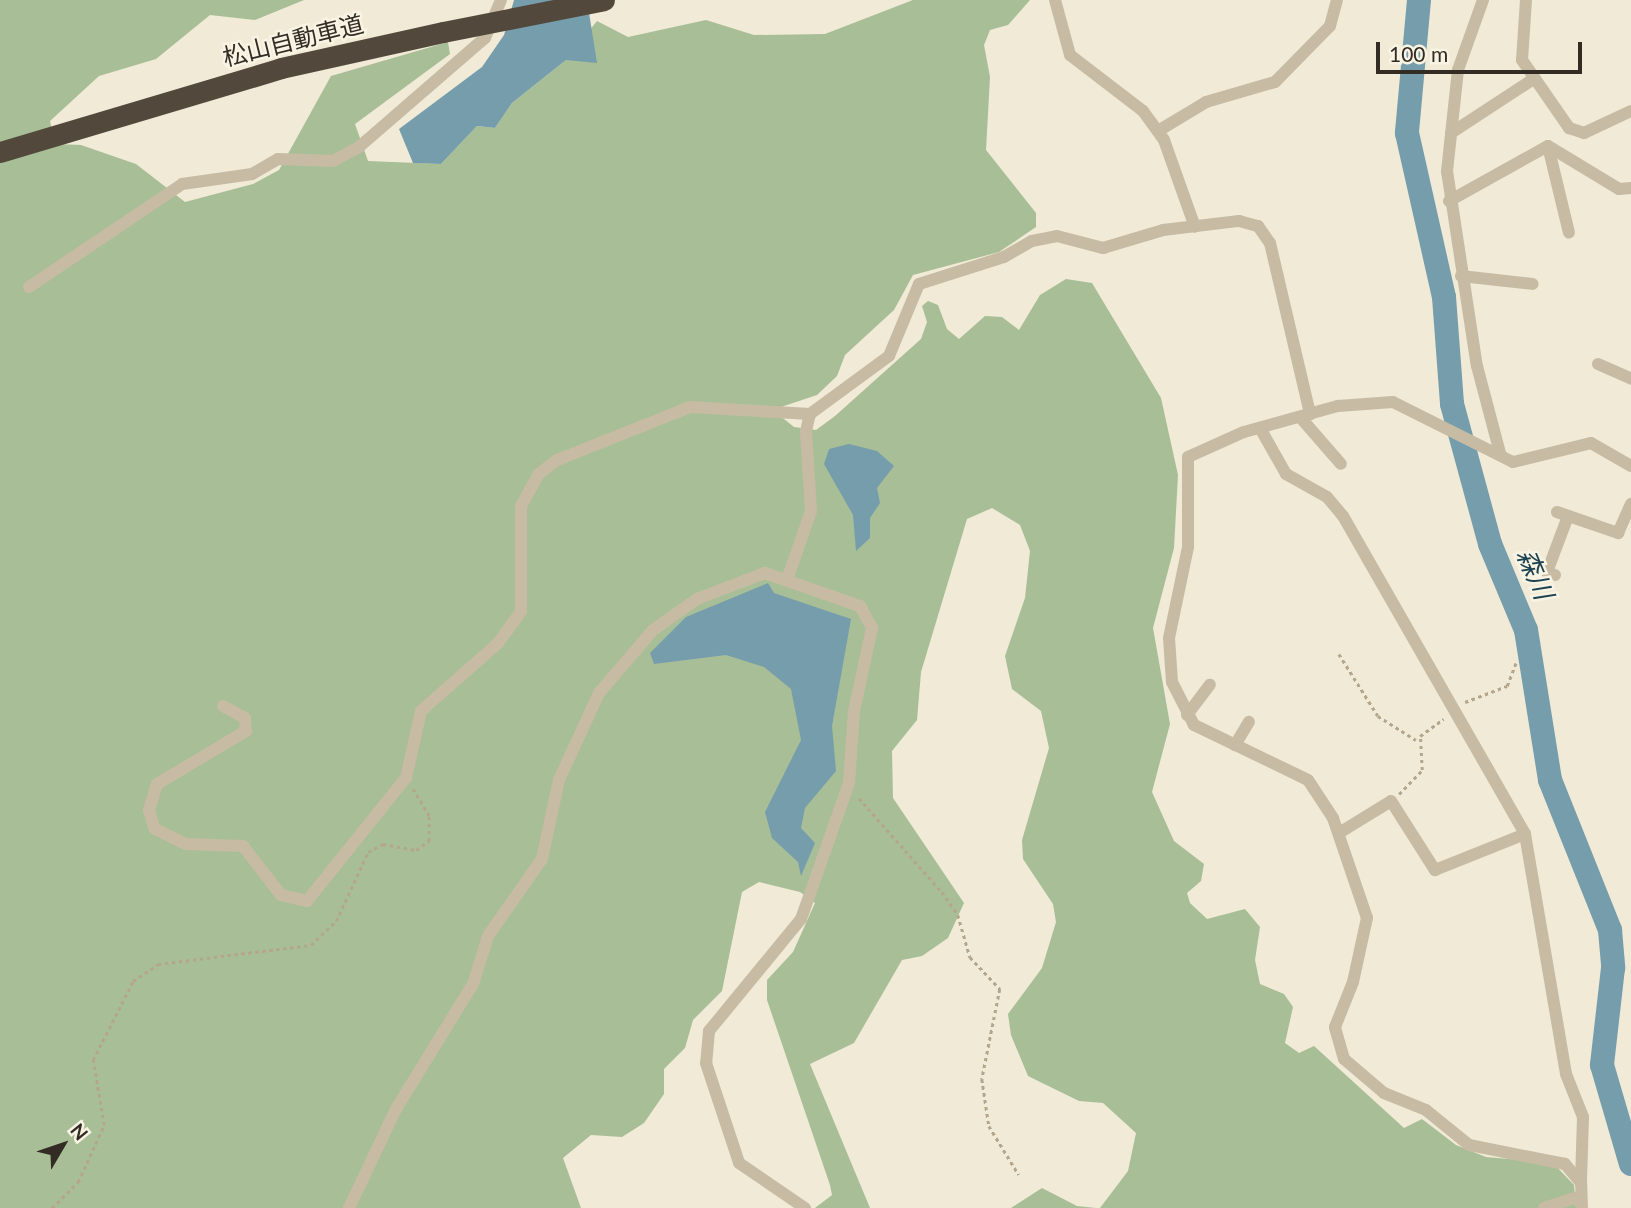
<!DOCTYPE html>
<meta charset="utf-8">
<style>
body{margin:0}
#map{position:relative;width:1631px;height:1208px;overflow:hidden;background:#f0ead6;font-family:Lato,"Noto Sans JP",sans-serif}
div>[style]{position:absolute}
.green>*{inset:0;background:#a8be97}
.water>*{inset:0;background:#769dac}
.river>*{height:24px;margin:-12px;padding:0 12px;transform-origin:12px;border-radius:12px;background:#769dac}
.path>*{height:2.5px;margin-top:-1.25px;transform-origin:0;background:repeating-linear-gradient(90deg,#b3a68d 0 3.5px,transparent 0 7px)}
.street>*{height:12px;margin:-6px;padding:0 6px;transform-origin:6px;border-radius:6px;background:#c7bca3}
.highway>*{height:21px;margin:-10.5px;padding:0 10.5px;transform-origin:10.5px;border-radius:10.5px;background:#53483c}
.highway-bridge>*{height:21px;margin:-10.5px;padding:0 10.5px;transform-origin:10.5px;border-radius:10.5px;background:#53483c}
span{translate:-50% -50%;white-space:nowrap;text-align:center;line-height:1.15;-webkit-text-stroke:5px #f8f3e2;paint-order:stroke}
.street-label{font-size:24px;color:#322c25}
.water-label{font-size:26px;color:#1c4252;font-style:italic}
.north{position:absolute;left:28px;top:1110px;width:70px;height:70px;-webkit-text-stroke:5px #f8f3e2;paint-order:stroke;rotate:51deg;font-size:19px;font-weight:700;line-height:28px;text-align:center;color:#322c25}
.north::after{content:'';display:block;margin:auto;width:24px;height:32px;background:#322c25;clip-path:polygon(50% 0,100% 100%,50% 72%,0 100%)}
.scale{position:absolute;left:1376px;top:42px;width:206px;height:32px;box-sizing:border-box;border:4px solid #322c25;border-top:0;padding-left:9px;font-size:21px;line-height:24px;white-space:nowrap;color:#322c25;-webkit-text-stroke:5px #f8f3e2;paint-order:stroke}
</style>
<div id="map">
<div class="green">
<div style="clip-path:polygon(0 0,304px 0,255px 20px,210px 15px,156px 59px,99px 76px,50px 121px,55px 144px,81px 145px,136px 164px,185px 202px,253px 184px,279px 170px,331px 76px,448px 42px,450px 54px,355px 124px,368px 161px,441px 164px,477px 126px,495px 128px,512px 103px,566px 60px,597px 21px,628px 37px,706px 20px,754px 35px,825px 34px,913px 0,1030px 0,1008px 25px,990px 30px,984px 45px,990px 77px,986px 150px,1036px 213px,1036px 227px,999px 252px,913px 275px,894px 310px,845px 355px,837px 376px,817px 395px,781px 407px,779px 415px,794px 427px,816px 430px,835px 416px,921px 339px,927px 322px,922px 306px,928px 301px,938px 305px,947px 329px,959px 339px,985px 316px,1002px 317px,1019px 330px,1040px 295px,1066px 279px,1092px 283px,1161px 398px,1178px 475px,1174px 548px,1153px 628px,1170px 724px,1152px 792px,1174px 841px,1204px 864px,1201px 881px,1187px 893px,1190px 903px,1207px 919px,1245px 909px,1260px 927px,1255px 960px,1260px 984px,1284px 994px,1293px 1007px,1285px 1043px,1299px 1053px,1314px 1046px,1404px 1128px,1422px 1119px,1456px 1145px,1486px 1157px,1553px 1163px,1574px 1185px,1576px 1208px,1100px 1208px,1128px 1171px,1136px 1133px,1103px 1103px,1079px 1101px,1028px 1076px,1011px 1035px,1008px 1014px,1042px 968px,1056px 922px,1053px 904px,1023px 859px,1022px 840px,1049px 748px,1041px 711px,1012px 689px,1005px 656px,1025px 598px,1030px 551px,1020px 525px,992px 508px,967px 519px,921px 672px,917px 720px,892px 751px,893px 798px,964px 903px,948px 938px,922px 956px,902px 960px,854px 1043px,810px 1064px,870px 1208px,815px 1208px,832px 1195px,830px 1185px,767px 1000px,767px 980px,793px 952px,815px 903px,800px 892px,759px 882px,742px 892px,722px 991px,693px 1020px,685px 1048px,664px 1069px,664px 1094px,644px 1123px,622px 1137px,591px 1135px,563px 1158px,581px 1208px,0 1208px)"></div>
<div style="clip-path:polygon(1042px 1188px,1077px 1206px,1096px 1208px,1011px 1208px)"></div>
</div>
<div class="water">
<div style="clip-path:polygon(514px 0,587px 0,597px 63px,566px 60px,512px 103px,495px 128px,477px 126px,441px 164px,413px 163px,399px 129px,482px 67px,504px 35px)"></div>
<div style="clip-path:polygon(849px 444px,877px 451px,894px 466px,877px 488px,880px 503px,870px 518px,870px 538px,856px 551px,853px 515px,824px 464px,829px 449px)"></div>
<div style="clip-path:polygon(768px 583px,774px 593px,851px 619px,832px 726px,836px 771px,805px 808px,801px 828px,815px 843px,801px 876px,798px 862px,772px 838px,765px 812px,801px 740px,791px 689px,764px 667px,726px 655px,654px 664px,650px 653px,686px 617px)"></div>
</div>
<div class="river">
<div style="left:1419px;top:0;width:134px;rotate:95.2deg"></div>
<div style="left:1407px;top:133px;width:168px;rotate:77.3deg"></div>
<div style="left:1444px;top:297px;width:107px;rotate:85.7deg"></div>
<div style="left:1452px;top:404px;width:145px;rotate:74.8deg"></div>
<div style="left:1490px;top:544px;width:93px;rotate:67.3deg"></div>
<div style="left:1526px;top:630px;width:152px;rotate:80.9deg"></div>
<div style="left:1550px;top:780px;width:162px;rotate:68.2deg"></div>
<div style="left:1610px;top:930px;width:38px;rotate:85deg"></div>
<div style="left:1613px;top:968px;width:98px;rotate:96.5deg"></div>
<div style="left:1602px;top:1065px;width:103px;rotate:73.7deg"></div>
</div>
<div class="path">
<div style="left:1339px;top:654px;width:73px;rotate:57.8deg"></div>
<div style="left:1378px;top:716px;width:45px;rotate:32.3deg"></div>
<div style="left:1465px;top:702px;width:45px;rotate:-20.9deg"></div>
<div style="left:1507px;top:686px;width:25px;rotate:-69deg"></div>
<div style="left:1399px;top:794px;width:33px;rotate:-46deg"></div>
<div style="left:1422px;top:770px;width:34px;rotate:-93deg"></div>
<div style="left:1420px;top:736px;width:29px;rotate:-36deg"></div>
<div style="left:859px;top:798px;width:125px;rotate:48.6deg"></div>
<div style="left:942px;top:892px;width:28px;rotate:55deg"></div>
<div style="left:958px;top:915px;width:44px;rotate:74.1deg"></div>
<div style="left:970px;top:957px;width:44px;rotate:46.8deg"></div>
<div style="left:1000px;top:989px;width:92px;rotate:101.3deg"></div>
<div style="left:982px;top:1079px;width:48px;rotate:81.5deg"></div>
<div style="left:989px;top:1126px;width:57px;rotate:58.5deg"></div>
<div style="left:52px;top:1208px;width:37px;rotate:-45deg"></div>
<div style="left:78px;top:1182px;width:63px;rotate:-65.5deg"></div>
<div style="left:104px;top:1125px;width:66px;rotate:-99.6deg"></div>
<div style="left:93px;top:1060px;width:89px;rotate:-63.1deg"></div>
<div style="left:133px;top:981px;width:30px;rotate:-34deg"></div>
<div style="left:158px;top:964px;width:154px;rotate:-7.1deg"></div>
<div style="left:311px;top:945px;width:35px;rotate:-44deg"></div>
<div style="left:336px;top:921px;width:76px;rotate:-65.1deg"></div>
<div style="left:368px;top:852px;width:17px;rotate:-28deg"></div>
<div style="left:383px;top:844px;width:34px;rotate:10deg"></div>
<div style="left:416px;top:850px;width:16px;rotate:-35deg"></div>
<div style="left:429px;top:841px;width:25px;rotate:-90deg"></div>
<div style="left:429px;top:816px;width:31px;rotate:-121deg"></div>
</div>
<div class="street">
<div style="left:1055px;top:0;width:57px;rotate:74.7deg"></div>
<div style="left:1070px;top:55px;width:92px;rotate:37.5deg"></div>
<div style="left:1143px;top:111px;width:36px;rotate:54deg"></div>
<div style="left:1164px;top:140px;width:92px;rotate:70.4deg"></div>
<div style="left:1483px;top:0;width:74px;rotate:109.7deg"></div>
<div style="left:1458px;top:70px;width:102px;rotate:96.2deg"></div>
<div style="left:1447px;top:171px;width:197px;rotate:81.3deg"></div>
<div style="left:1477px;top:366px;width:90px;rotate:75.2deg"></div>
<div style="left:1526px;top:0;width:60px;rotate:93.8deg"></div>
<div style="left:1522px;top:60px;width:83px;rotate:55.3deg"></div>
<div style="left:1569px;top:128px;width:16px;rotate:18deg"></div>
<div style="left:1584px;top:133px;width:52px;rotate:-25.1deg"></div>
<div style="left:1158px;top:131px;width:56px;rotate:-31.1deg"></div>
<div style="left:1206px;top:102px;width:72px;rotate:-16.2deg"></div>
<div style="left:1275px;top:82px;width:78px;rotate:-45.5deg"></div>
<div style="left:1330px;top:26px;width:27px;rotate:-75deg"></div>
<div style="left:1451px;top:133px;width:100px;rotate:-33.2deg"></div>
<div style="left:1548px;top:146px;width:89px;rotate:76.4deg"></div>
<div style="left:1449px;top:201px;width:113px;rotate:-29.1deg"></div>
<div style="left:1548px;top:146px;width:83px;rotate:31.2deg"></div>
<div style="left:1619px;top:189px;width:12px;rotate:-5deg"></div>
<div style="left:1461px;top:276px;width:72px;rotate:6.3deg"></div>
<div style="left:29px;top:287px;width:184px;rotate:-33.9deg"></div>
<div style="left:182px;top:184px;width:71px;rotate:-8.1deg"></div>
<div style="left:252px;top:174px;width:30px;rotate:-30deg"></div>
<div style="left:278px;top:159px;width:55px;rotate:2.1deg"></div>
<div style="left:333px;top:161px;width:30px;rotate:-28deg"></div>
<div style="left:359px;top:147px;width:167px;rotate:-40.9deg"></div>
<div style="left:485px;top:38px;width:41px;rotate:-67.2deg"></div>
<div style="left:1598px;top:364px;width:36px;rotate:24deg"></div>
<div style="left:1300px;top:417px;width:62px;rotate:48.9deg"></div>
<div style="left:1260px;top:428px;width:53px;rotate:60.5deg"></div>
<div style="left:1286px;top:474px;width:47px;rotate:29.3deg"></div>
<div style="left:1327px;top:497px;width:25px;rotate:50deg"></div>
<div style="left:1343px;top:516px;width:366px;rotate:60.2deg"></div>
<div style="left:1525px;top:834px;width:243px;rotate:80.3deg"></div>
<div style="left:1566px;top:1074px;width:46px;rotate:68.4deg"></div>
<div style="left:1583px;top:1117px;width:65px;rotate:91.8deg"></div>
<div style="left:1557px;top:512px;width:65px;rotate:19deg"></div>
<div style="left:1618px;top:533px;width:32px;rotate:-66deg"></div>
<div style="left:1555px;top:575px;width:9px;rotate:-159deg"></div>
<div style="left:1547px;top:572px;width:60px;rotate:-69.4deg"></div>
<div style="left:788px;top:577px;width:70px;rotate:-70.8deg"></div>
<div style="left:811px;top:511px;width:80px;rotate:-93.6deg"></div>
<div style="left:806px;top:431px;width:17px;rotate:-77deg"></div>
<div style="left:810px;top:414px;width:98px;rotate:-36.3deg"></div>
<div style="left:889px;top:356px;width:78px;rotate:-67.4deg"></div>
<div style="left:919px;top:284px;width:89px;rotate:-17.6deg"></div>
<div style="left:1004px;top:257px;width:32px;rotate:-30deg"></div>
<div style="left:1032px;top:241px;width:25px;rotate:-11deg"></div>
<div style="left:1057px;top:236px;width:48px;rotate:14.6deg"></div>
<div style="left:1103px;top:248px;width:63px;rotate:-16.7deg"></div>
<div style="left:1163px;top:230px;width:77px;rotate:-6.8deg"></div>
<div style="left:1239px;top:221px;width:20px;rotate:15deg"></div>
<div style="left:1258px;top:226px;width:21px;rotate:55deg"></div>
<div style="left:1270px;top:243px;width:176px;rotate:76.8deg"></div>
<div style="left:223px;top:706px;width:25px;rotate:29deg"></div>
<div style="left:245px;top:718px;width:13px;rotate:86deg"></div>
<div style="left:246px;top:731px;width:104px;rotate:149.2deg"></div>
<div style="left:157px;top:784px;width:28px;rotate:107deg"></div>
<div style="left:149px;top:811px;width:19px;rotate:72deg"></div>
<div style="left:155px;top:829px;width:34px;rotate:26deg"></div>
<div style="left:186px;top:844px;width:57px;rotate:2deg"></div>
<div style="left:243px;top:846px;width:62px;rotate:52.2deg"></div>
<div style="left:281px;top:895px;width:27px;rotate:13deg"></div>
<div style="left:307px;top:901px;width:158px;rotate:-51.2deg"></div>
<div style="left:406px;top:778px;width:69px;rotate:-77.4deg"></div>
<div style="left:421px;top:711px;width:103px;rotate:-41.4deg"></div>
<div style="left:498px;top:643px;width:39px;rotate:-54deg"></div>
<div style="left:521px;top:611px;width:105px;rotate:-90deg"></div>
<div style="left:521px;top:506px;width:37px;rotate:-61deg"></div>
<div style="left:539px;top:474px;width:23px;rotate:-38deg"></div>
<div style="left:557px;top:460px;width:143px;rotate:-21.7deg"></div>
<div style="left:690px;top:407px;width:120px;rotate:3.3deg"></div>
<div style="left:1187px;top:715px;width:38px;rotate:-53deg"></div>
<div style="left:1235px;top:745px;width:27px;rotate:-59deg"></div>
<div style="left:1339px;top:833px;width:61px;rotate:-31.6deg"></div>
<div style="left:1391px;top:801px;width:82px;rotate:57.5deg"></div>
<div style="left:1435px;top:870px;width:97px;rotate:-21.8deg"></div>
<div style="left:349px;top:1208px;width:110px;rotate:-64.6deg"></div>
<div style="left:396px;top:1109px;width:147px;rotate:-58.4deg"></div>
<div style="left:473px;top:984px;width:50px;rotate:-72.6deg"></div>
<div style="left:488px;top:936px;width:94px;rotate:-55deg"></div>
<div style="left:542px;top:859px;width:81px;rotate:-77.9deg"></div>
<div style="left:559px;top:780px;width:96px;rotate:-65.3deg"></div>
<div style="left:599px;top:693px;width:83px;rotate:-49.4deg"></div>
<div style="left:653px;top:630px;width:54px;rotate:-35.2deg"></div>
<div style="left:697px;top:599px;width:73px;rotate:-20.9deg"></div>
<div style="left:765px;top:573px;width:101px;rotate:19.2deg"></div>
<div style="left:860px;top:606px;width:25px;rotate:61deg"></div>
<div style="left:872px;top:628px;width:85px;rotate:102.2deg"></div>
<div style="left:854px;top:711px;width:72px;rotate:94deg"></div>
<div style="left:849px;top:783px;width:144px;rotate:109.4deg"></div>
<div style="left:801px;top:919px;width:145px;rotate:129.4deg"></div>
<div style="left:709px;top:1031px;width:32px;rotate:95deg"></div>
<div style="left:706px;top:1063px;width:105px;rotate:71.7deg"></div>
<div style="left:739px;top:1163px;width:80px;rotate:34.3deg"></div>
<div style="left:1544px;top:1208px;width:39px;rotate:-18deg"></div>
<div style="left:1582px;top:1208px;width:25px;rotate:-92deg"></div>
<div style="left:1581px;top:1183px;width:25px;rotate:-130deg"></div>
<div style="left:1565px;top:1164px;width:98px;rotate:-168.8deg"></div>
<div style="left:1469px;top:1145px;width:55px;rotate:-140.9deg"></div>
<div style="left:1426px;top:1110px;width:45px;rotate:-158deg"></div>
<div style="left:1384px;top:1093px;width:52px;rotate:-139.6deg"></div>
<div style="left:1344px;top:1059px;width:33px;rotate:-106deg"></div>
<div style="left:1335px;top:1027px;width:48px;rotate:-68.2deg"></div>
<div style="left:1353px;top:982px;width:66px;rotate:-77.7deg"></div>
<div style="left:1367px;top:918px;width:106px;rotate:-108.8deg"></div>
<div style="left:1333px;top:818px;width:45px;rotate:-123.3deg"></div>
<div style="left:1308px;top:780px;width:127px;rotate:-154.2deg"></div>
<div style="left:1194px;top:725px;width:48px;rotate:-117.1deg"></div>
<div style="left:1172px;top:682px;width:44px;rotate:-93.9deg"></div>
<div style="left:1169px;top:638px;width:93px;rotate:-78.2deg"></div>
<div style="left:1188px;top:547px;width:90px;rotate:-90deg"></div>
<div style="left:1188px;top:457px;width:61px;rotate:-24.1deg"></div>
<div style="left:1244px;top:432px;width:98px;rotate:-15.5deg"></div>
<div style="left:1338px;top:406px;width:55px;rotate:-4.2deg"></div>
<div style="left:1393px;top:402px;width:134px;rotate:26.6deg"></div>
<div style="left:1513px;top:462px;width:80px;rotate:-13.7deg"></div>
<div style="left:1591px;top:443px;width:46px;rotate:29.9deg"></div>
</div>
<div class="highway">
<div style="left:0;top:152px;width:293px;rotate:-16.6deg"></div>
<div style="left:281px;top:68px;width:166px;rotate:-12.5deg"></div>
</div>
<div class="highway-bridge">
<div style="left:443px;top:32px;width:164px;rotate:-11.2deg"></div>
</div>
<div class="street-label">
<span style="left:293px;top:40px;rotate:-14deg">松山自動車道</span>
</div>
<div class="water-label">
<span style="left:1535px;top:574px;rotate:67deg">森川</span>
</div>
<div class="north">N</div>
<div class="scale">100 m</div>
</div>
